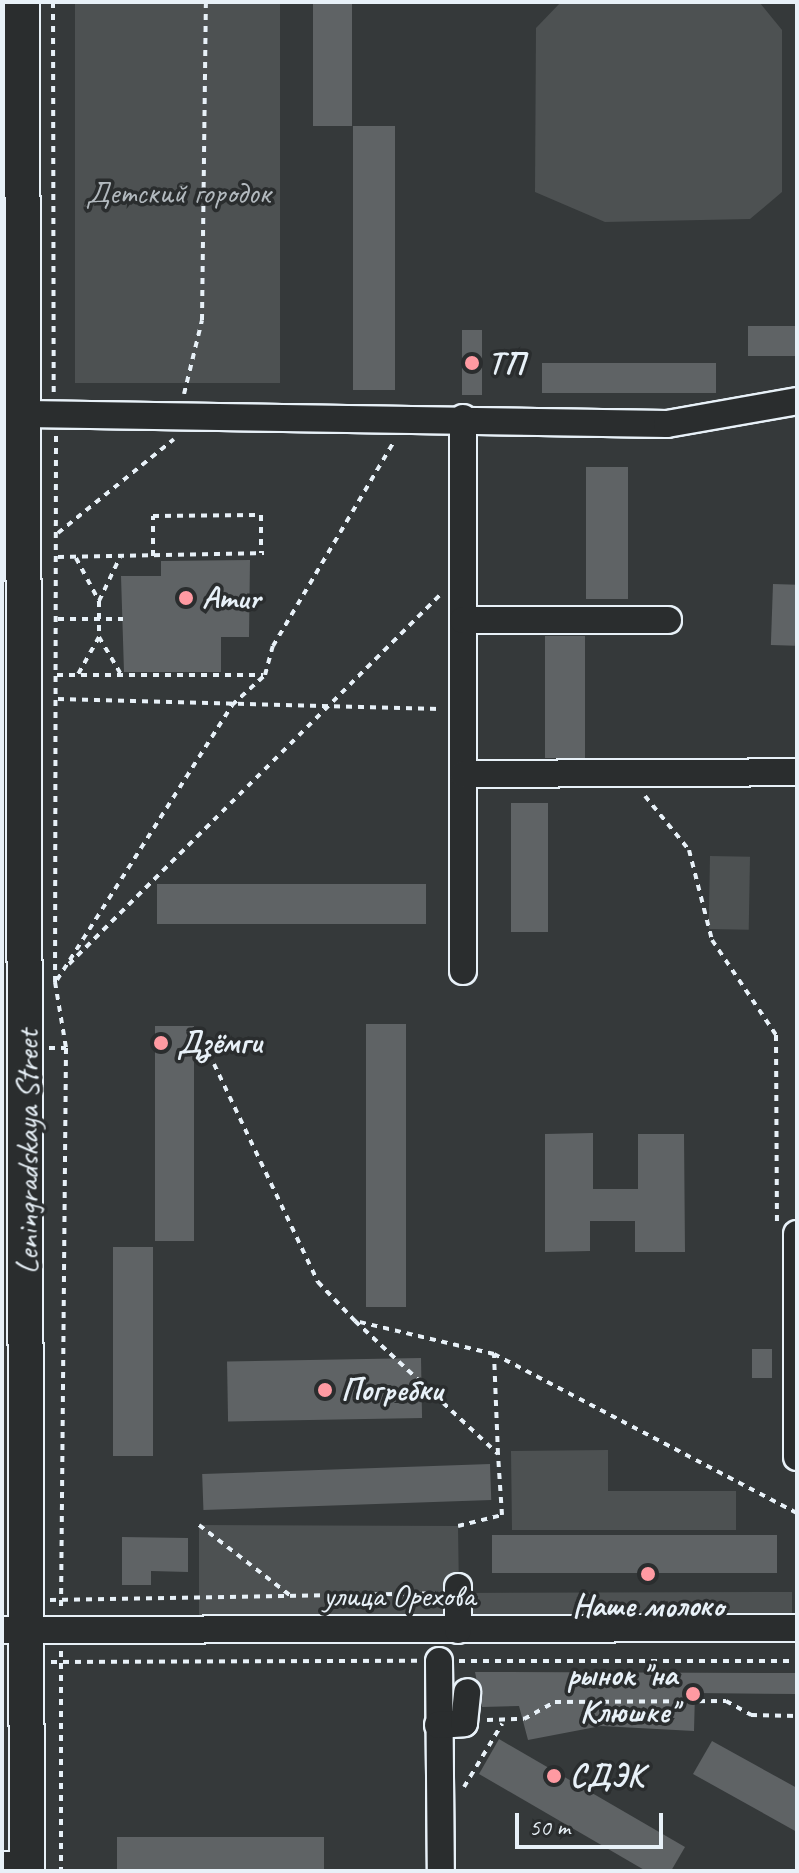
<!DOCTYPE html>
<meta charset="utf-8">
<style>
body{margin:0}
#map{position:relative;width:799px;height:1873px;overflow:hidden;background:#35393a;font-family:Caveat,sans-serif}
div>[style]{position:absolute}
.green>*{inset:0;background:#4d5152;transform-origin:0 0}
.building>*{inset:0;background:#5f6365;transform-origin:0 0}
.path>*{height:4px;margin-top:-2px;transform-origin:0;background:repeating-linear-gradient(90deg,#e8f1f8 0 6px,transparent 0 12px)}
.roads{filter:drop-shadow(2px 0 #e8f1f8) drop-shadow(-2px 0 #e8f1f8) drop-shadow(0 2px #e8f1f8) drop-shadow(0 -2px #e8f1f8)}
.minor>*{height:26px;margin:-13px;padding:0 13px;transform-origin:13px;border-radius:13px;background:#2a2d2e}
.major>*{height:34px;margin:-17px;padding:0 17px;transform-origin:17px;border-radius:17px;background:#2a2d2e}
.dots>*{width:22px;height:22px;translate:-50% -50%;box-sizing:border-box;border:4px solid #2a2d2e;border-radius:50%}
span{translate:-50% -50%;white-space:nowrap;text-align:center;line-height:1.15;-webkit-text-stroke:7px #2a2d2e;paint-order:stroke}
.park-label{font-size:32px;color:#b2b9be}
.poi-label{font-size:32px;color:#e8f1f8;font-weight:700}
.left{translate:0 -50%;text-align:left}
.right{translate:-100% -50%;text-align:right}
.street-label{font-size:32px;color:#e8f1f8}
.frame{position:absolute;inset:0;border:4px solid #e8f1f8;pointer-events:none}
.scale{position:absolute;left:515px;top:1813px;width:148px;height:36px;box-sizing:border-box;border:4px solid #e8f1f8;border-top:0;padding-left:10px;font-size:24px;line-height:28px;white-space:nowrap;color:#e8f1f8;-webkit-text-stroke:6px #2a2d2e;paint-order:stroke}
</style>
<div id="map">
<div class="green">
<div style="left:75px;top:2px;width:205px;height:381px"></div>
<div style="clip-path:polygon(561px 2px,760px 3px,782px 30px,782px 192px,750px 219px,605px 222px,535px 192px,536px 28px)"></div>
<div style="left:710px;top:856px;width:40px;height:73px;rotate:1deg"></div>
<div style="clip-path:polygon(608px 1450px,608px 1491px,736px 1491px,736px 1530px,512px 1530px,511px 1451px)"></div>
<div style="clip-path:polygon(199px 1525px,458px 1526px,459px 1593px,792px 1592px,792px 1624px,199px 1630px)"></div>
</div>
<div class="building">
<div style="left:313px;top:2px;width:39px;height:124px"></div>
<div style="left:353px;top:126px;width:42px;height:264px"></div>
<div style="left:748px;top:326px;width:49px;height:30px"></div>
<div style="left:462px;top:330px;width:20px;height:65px"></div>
<div style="left:542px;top:363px;width:174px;height:30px"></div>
<div style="left:628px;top:467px;width:132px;height:42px;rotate:90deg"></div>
<div style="clip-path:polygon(250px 560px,249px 637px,221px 637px,221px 672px,124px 672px,121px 576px,161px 576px,161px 561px)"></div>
<div style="left:773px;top:584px;width:24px;height:61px;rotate:2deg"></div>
<div style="left:545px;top:636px;width:40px;height:122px"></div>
<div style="left:511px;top:803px;width:37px;height:129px"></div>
<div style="left:157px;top:884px;width:269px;height:40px"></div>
<div style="left:406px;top:1024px;width:283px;height:40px;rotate:90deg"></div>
<div style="left:155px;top:1026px;width:39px;height:215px"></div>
<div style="clip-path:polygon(593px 1133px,593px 1189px,638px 1189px,638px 1134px,684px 1134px,685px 1252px,635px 1252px,635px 1221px,590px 1221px,590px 1251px,545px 1252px,545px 1134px)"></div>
<div style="left:113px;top:1247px;width:40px;height:209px"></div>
<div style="left:752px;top:1349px;width:20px;height:29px"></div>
<div style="left:421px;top:1358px;width:60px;height:194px;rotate:89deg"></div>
<div style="left:490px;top:1464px;width:36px;height:288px;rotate:88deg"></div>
<div style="left:777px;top:1535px;width:38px;height:285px;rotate:90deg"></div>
<div style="clip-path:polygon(122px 1537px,188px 1538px,188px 1572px,151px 1571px,151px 1585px,122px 1585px)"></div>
<div style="clip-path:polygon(475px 1672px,797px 1673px,797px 1694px,695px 1693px,694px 1731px,601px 1726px,528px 1740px,519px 1706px,482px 1707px)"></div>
<div style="clip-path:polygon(499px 1739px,685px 1847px,671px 1871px,646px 1871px,479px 1774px)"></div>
<div style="clip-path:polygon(712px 1741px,797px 1788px,797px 1832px,693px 1774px)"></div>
<div style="left:117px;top:1837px;width:207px;height:34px"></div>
</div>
<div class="path">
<div style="left:53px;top:2px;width:390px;rotate:89.9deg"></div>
<div style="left:184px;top:394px;width:76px;rotate:-76.3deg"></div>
<div style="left:202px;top:320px;width:318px;rotate:-89.3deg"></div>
<div style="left:56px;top:436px;width:546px;rotate:90.1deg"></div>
<div style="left:55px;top:982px;width:67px;rotate:80.5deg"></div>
<div style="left:66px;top:1048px;width:559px;rotate:90.51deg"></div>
<div style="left:58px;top:533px;width:149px;rotate:-39deg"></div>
<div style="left:153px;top:556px;width:40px;rotate:-90deg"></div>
<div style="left:153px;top:516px;width:108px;rotate:-0.5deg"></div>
<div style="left:261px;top:515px;width:38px;rotate:90deg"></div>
<div style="left:58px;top:557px;width:206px;rotate:-1.1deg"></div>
<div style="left:76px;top:558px;width:49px;rotate:61.9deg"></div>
<div style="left:99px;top:601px;width:36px;rotate:90deg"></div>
<div style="left:99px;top:637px;width:45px;rotate:119.4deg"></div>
<div style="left:99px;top:601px;width:49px;rotate:-64.5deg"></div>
<div style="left:58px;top:619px;width:65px"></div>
<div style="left:99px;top:637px;width:45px;rotate:59.5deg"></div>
<div style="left:57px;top:675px;width:206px"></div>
<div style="left:58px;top:699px;width:382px;rotate:1.5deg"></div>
<div style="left:645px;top:796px;width:70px;rotate:50.8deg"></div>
<div style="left:689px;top:850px;width:93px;rotate:75.7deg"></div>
<div style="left:712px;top:940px;width:115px;rotate:56deg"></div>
<div style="left:776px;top:1035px;width:190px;rotate:89.7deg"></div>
<div style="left:69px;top:964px;width:523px;rotate:-44.85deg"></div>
<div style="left:57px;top:980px;width:326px;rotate:-57.5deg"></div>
<div style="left:232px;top:705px;width:45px;rotate:-42.3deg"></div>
<div style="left:265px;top:675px;width:30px;rotate:-75deg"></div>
<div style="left:273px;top:646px;width:238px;rotate:-59.4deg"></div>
<div style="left:49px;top:1048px;width:17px"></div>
<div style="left:214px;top:1064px;width:242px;rotate:64.5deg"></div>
<div style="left:318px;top:1282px;width:54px;rotate:46.5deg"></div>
<div style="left:355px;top:1321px;width:195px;rotate:42.9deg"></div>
<div style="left:498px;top:1454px;width:100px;rotate:-92.3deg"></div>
<div style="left:494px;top:1354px;width:143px;rotate:-166.6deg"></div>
<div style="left:494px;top:1354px;width:342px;rotate:27.7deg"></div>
<div style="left:199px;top:1525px;width:118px;rotate:37.7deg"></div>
<div style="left:458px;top:1526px;width:45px;rotate:-14deg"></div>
<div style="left:502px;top:1515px;width:61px;rotate:-93.8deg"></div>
<div style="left:50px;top:1600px;width:387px;rotate:-1deg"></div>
<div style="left:61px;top:1651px;width:220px;rotate:90deg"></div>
<div style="left:459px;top:1661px;width:338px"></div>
<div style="left:51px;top:1662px;width:368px;rotate:-0.2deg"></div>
<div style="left:487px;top:1720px;width:37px;rotate:-2deg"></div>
<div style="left:524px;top:1719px;width:35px;rotate:-29deg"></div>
<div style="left:555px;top:1702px;width:171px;rotate:-0.3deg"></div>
<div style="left:726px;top:1701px;width:29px;rotate:29deg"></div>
<div style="left:751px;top:1715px;width:46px;rotate:1.2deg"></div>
<div style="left:464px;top:1787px;width:74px;rotate:-58.9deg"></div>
</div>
<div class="roads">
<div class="minor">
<div style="left:26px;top:414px;width:641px;rotate:0.89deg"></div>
<div style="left:667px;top:424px;width:132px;rotate:-10deg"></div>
<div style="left:463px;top:418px;width:553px;rotate:90deg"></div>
<div style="left:463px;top:620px;width:205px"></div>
<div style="left:463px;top:774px;width:334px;rotate:-0.3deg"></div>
<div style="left:797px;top:1234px;width:223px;rotate:90deg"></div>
<div style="left:2px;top:1630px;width:795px;rotate:-0.14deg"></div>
<div style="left:458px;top:1630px;width:43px;rotate:-90deg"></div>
<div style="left:439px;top:1661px;width:210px;rotate:89.5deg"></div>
<div style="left:438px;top:1725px;width:26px;rotate:-4deg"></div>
<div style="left:464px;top:1723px;width:31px;rotate:-84deg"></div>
<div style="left:2px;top:1865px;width:25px"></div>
</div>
<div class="major">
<div style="left:22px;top:2px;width:1869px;rotate:89.85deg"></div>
</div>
</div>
<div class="dots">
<div style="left:472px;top:363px;background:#ff9aa2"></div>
<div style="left:186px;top:598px;background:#ff9aa2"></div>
<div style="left:161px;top:1043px;background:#ff9aa2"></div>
<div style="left:325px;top:1390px;background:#ff9aa2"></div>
<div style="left:648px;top:1574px;background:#ff9aa2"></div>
<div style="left:693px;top:1694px;background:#ff9aa2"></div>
<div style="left:554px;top:1776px;background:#ff9aa2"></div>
</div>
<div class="park-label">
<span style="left:178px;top:193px">Детский городок</span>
</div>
<div class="poi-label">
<span class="left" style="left:488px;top:363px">ТП</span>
<span class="left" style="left:202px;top:598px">Amur</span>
<span class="left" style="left:177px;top:1043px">Дзёмги</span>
<span class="left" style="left:341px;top:1390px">Погребки</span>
<span style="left:648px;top:1606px">Наше молоко</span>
<span class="right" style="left:677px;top:1694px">рынок "на<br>Клюшке"</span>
<span class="left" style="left:570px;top:1776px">СДЭК</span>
</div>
<div class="street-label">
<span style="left:28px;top:1152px;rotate:-90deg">Leningradskaya Street</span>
<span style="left:399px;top:1596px">улица Орехова</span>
</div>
<div class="frame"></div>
<div class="scale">50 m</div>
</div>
